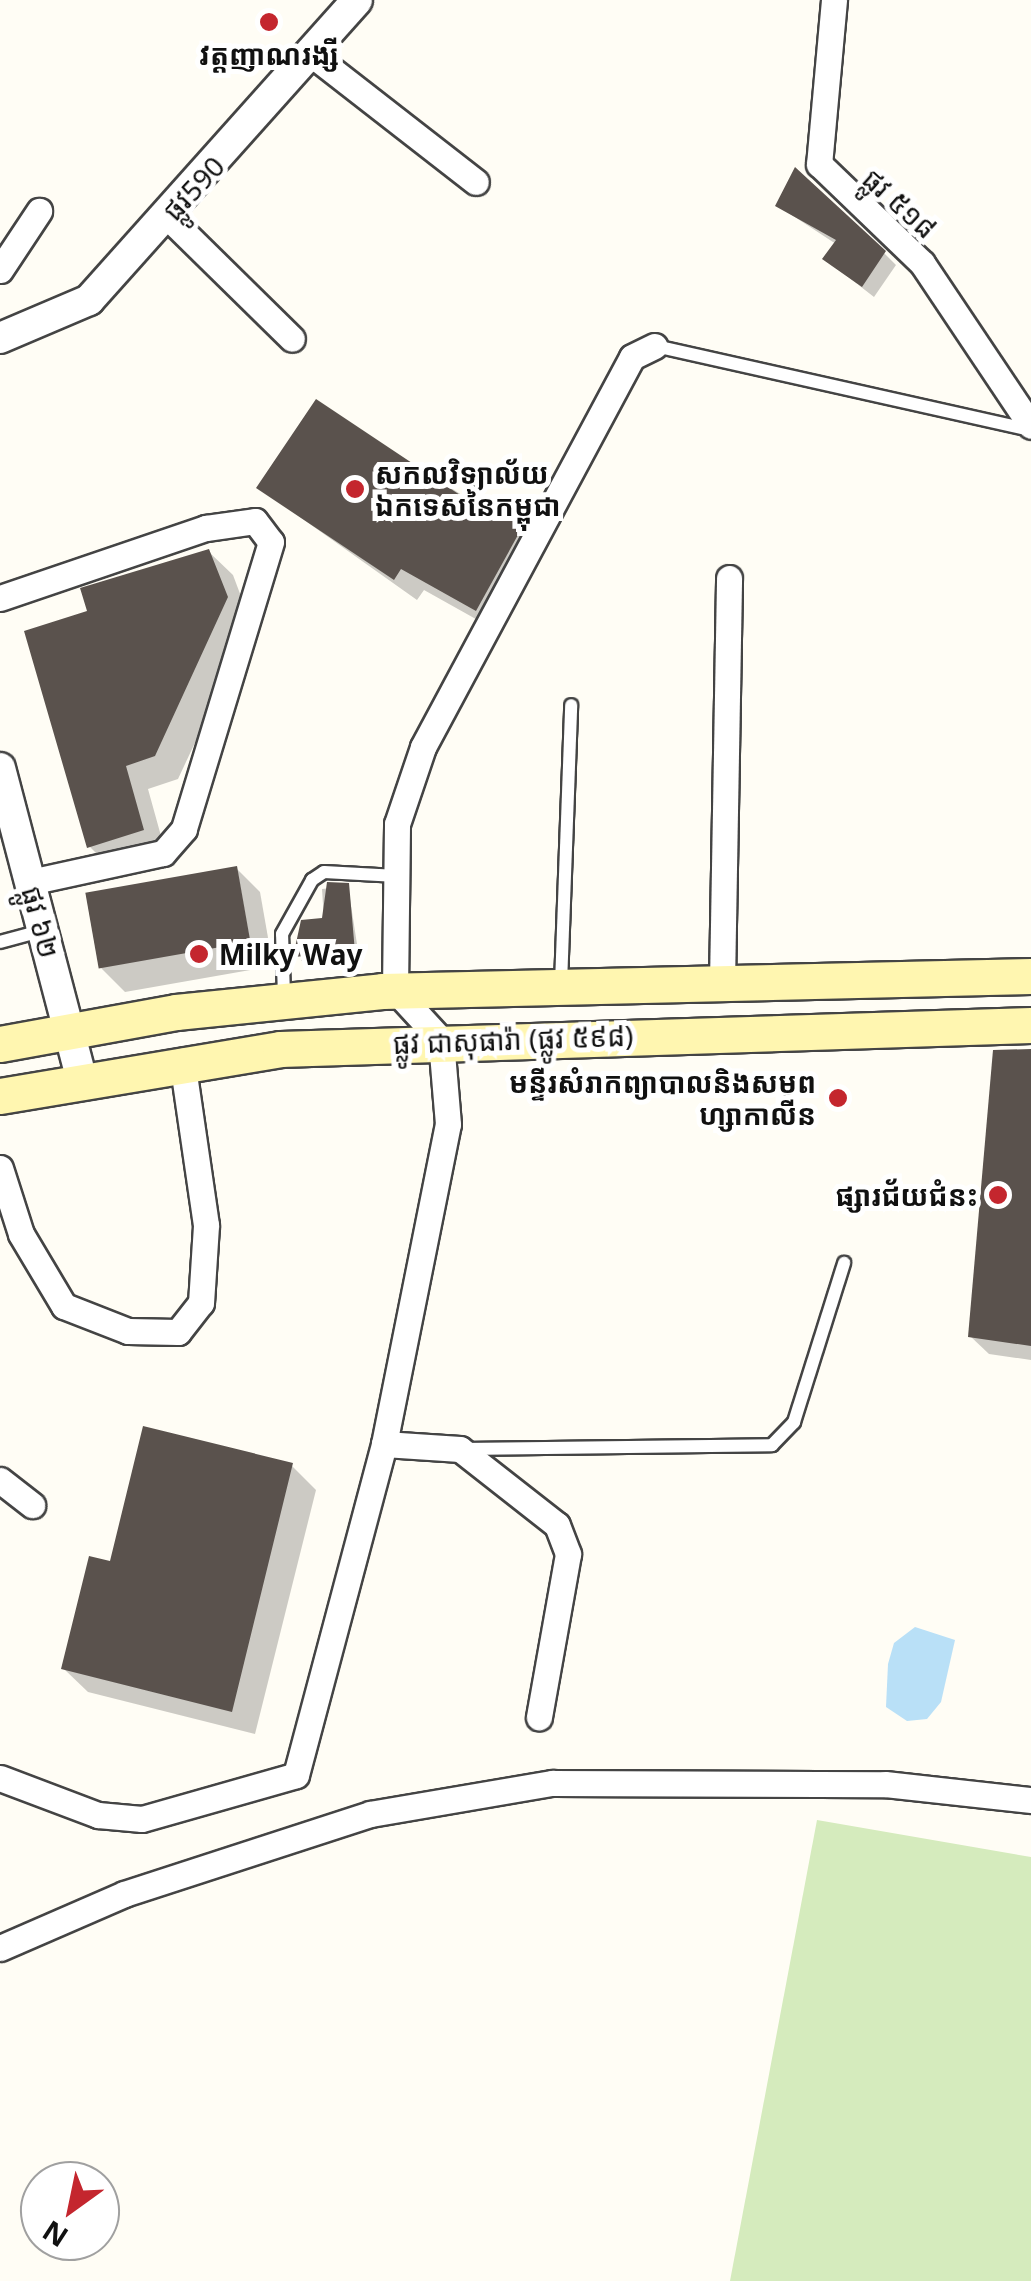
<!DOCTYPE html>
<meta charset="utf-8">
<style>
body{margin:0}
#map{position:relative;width:1031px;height:2281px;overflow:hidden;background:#fffdf5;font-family:Georgia,"Noto Sans Khmer",serif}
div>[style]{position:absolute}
.green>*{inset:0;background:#d5ebbd}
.water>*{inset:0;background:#b9e0f7}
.shadow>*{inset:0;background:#0003}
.building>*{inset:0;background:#5a524d;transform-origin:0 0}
.roads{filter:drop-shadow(2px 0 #444) drop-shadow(-2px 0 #444) drop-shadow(0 2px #444) drop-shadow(0 -2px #444)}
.service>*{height:12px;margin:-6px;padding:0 6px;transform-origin:6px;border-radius:6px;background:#fff}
.minor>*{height:25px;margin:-12.5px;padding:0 12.5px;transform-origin:12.5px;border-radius:12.5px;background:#fff}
.tertiary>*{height:30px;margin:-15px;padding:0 15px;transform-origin:15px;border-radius:15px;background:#fff}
.secondary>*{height:35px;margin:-17.5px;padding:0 17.5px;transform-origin:17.5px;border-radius:17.5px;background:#fff6b0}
.dots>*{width:28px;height:28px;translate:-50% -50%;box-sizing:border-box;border:5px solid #fff;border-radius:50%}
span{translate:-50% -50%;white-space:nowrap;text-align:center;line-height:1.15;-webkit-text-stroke:10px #fff;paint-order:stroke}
.poi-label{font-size:28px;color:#111;font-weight:700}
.left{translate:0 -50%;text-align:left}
.right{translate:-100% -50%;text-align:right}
.street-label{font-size:28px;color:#111}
.north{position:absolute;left:20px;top:2161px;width:100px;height:100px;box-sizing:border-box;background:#fff;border:2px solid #a0a0a0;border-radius:50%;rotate:213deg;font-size:28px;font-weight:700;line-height:40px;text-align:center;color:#111}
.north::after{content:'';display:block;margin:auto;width:35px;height:45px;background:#c4262e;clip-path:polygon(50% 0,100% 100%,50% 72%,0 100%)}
</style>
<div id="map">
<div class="green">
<div style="clip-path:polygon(817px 1820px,1031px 1857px,1031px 2281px,730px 2281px)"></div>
</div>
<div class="water">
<div style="clip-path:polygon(915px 1627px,955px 1640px,941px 1702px,927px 1719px,907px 1721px,886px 1707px,888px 1664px,894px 1643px)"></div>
</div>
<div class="shadow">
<div style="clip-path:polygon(778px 206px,884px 253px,896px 265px,874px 297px,825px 259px,836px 244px)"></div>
<div style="clip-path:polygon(316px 402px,545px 548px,499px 632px,424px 590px,417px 600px,259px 488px)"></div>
<div style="clip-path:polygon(209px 552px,233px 575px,251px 623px,178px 779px,148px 789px,166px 854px,113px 870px,89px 846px,90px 612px)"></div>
<div style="clip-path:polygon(236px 868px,260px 892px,273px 966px,125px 992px,101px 968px)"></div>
<div style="clip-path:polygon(348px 886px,359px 957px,301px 961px,324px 921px,322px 889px)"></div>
<div style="clip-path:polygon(1031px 1052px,1031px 1360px,989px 1354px,970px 1336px)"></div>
<div style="clip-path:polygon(292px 1466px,316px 1490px,255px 1734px,88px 1692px,64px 1669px,112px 1564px)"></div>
</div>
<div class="building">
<div style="clip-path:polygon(795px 167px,886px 251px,862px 287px,822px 259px,836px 240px,775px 206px)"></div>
<div style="clip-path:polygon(316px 399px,460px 495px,524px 524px,476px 611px,401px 569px,394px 580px,256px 488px)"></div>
<div style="clip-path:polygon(209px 549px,228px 597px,155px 756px,126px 766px,144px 830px,87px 848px,24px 631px,87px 611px,80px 588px)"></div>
<div style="left:237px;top:866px;width:77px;height:154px;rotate:80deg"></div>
<div style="clip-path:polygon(327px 882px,349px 883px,355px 952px,293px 957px,301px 920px,322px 918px)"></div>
<div style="clip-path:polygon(1031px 1049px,1031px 1346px,968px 1337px,993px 1050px)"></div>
<div style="clip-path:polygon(143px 1426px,293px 1463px,232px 1712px,61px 1669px,89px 1556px,110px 1561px)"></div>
</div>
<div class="roads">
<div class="service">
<div style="left:655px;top:346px;width:385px;rotate:12.6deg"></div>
<div style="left:0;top:942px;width:42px;rotate:-15deg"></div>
<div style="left:561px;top:984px;width:279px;rotate:-87.9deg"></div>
<div style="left:284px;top:996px;width:62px;rotate:-91.8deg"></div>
<div style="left:282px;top:934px;width:62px;rotate:-60.9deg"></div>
<div style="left:312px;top:880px;width:14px;rotate:-34deg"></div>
<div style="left:324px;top:872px;width:73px;rotate:3.1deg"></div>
<div style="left:463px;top:1449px;width:309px;rotate:-0.7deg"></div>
<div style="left:772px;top:1445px;width:32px;rotate:-46deg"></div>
<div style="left:794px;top:1422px;width:167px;rotate:-72.5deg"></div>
</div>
<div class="minor">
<div style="left:834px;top:0;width:165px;rotate:95.2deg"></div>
<div style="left:819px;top:164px;width:143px;rotate:43.9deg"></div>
<div style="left:922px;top:263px;width:196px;rotate:56.2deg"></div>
<div style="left:314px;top:56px;width:205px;rotate:37.9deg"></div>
<div style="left:167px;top:216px;width:175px;rotate:44.5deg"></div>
<div style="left:0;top:270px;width:71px;rotate:-56.5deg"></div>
<div style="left:0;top:598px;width:218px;rotate:-18.8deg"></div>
<div style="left:206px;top:528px;width:49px;rotate:-8.1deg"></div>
<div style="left:255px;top:521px;width:26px;rotate:53deg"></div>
<div style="left:271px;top:542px;width:300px;rotate:106.9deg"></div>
<div style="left:184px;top:829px;width:32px;rotate:131deg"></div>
<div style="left:163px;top:853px;width:136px;rotate:167.7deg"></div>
<div style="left:722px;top:983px;width:405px;rotate:-89deg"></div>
<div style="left:0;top:1168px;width:69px;rotate:72.3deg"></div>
<div style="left:21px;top:1234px;width:84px;rotate:59.2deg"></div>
<div style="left:64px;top:1306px;width:69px;rotate:21.3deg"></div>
<div style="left:128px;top:1331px;width:50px;rotate:1.1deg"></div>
<div style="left:178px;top:1332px;width:37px;rotate:-52deg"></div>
<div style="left:201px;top:1303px;width:78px;rotate:-86.3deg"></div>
<div style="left:206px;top:1225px;width:166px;rotate:-98.3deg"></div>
<div style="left:384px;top:1444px;width:76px;rotate:3.8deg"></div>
<div style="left:460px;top:1449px;width:123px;rotate:38.1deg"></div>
<div style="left:557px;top:1525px;width:31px;rotate:69deg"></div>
<div style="left:568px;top:1554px;width:166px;rotate:100.1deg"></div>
<div style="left:0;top:1480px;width:41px;rotate:38deg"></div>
<div style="left:0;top:1778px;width:105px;rotate:20.7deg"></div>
<div style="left:98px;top:1815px;width:44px;rotate:5.2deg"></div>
<div style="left:142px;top:1819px;width:160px;rotate:-15.9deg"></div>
<div style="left:296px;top:1775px;width:342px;rotate:-75.1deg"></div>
<div style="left:384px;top:1444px;width:326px;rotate:-78.7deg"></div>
<div style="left:448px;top:1124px;width:84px;rotate:-94.8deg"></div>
<div style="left:441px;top:1040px;width:68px;rotate:-132.6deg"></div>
<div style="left:395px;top:990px;width:166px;rotate:-89.3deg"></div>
<div style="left:397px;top:824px;width:81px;rotate:-71.3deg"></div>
<div style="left:423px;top:747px;width:442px;rotate:-61.8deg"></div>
<div style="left:632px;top:357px;width:25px;rotate:-26deg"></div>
<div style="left:0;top:1948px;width:135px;rotate:-23.5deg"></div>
<div style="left:124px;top:1894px;width:259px;rotate:-18deg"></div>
<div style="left:370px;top:1814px;width:185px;rotate:-9.7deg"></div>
<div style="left:552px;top:1783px;width:333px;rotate:0.2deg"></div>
<div style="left:885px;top:1784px;width:147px;rotate:6.3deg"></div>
</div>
<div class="tertiary">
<div style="left:0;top:338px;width:97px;rotate:-23.1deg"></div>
<div style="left:89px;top:300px;width:402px;rotate:-48.2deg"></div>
<div style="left:0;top:768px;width:318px;rotate:75.3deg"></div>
</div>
<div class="secondary">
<div style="left:0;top:1044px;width:179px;rotate:-10.3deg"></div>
<div style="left:176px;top:1012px;width:207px;rotate:-5.8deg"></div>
<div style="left:382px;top:991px;width:649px;rotate:-1.32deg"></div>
<div style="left:0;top:1096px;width:284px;rotate:-9.5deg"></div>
<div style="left:280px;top:1049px;width:751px;rotate:-1.83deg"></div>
</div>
</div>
<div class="dots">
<div style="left:269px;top:22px;background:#c4262e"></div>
<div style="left:355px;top:489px;background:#c4262e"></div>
<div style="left:199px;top:954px;background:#c4262e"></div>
<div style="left:838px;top:1098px;background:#c4262e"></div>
<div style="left:998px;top:1195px;background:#c4262e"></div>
</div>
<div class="poi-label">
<span style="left:269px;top:54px">វត្តញាណរង្សី</span>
<span class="left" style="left:375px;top:489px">សកលវិទ្យាល័យ<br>ឯកទេសនៃកម្ពុជា</span>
<span class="left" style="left:219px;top:954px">Milky Way</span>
<span class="right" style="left:816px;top:1098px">មន្ទីរសំរាកព្យាបាលនិងសម្ភព<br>ហ្សាកាលីន</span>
<span class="right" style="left:978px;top:1195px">ផ្សារជ័យជំនះ</span>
</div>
<div class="street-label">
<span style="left:193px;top:188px;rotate:-47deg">ផ្លូវ590</span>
<span style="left:900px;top:203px;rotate:42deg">ផ្លូវ ៥១៨</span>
<span style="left:41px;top:922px;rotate:75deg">ផ្លូវ ៦២</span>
<span style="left:513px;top:1039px;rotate:-2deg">ផ្លូវ ជាសុផារ៉ា (ផ្លូវ ៥៩៨)</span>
</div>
<div class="north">N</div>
</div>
